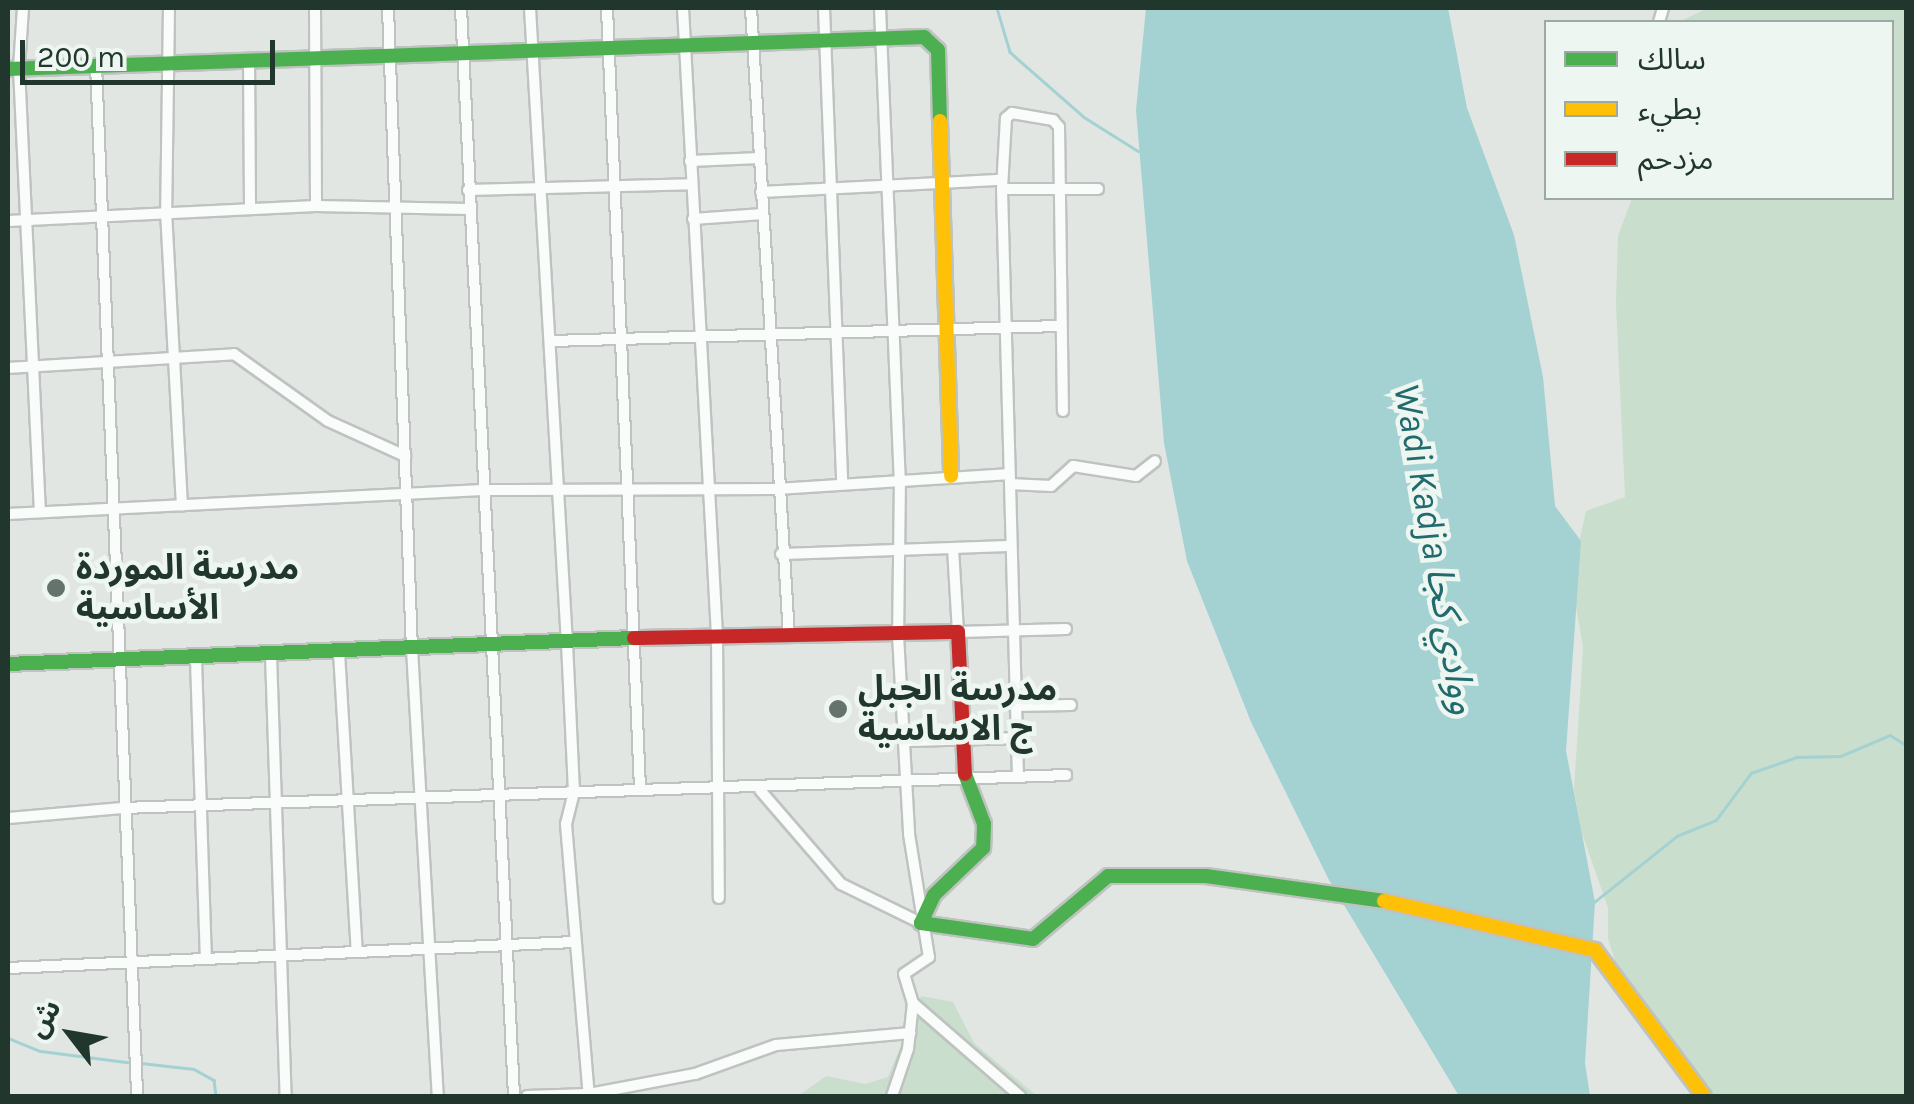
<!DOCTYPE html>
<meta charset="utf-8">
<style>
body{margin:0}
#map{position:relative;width:1914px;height:1104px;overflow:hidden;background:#e1e6e3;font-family:Karla,"Noto Sans Arabic",sans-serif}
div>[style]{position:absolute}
.green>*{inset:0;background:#cadece}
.water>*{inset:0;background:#a4d1d2}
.stream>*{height:2.5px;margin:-1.25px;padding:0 1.25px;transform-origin:1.25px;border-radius:1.25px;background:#a4d1d2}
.roads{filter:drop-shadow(2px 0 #bec3c0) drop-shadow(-2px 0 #bec3c0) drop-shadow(0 2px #bec3c0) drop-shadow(0 -2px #bec3c0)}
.street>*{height:10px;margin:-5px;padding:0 5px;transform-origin:5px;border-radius:5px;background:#fafbfb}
.fast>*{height:14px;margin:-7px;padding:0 7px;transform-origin:7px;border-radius:7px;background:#4caf50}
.slow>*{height:14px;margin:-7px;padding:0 7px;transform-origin:7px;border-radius:7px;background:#ffc107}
.jam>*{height:14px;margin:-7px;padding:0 7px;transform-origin:7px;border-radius:7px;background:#c62828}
.dots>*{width:28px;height:28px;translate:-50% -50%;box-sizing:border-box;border:5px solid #eef6f1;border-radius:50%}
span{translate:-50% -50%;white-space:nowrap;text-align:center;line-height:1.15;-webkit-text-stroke:9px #eef6f1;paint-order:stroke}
.poi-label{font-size:35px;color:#21372e;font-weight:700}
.left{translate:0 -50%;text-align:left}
.water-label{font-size:38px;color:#216a6d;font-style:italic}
.frame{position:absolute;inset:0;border:10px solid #21372e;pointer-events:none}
.legend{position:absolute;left:1544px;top:20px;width:350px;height:180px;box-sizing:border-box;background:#eef6f1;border:2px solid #9caaa3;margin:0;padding:12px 18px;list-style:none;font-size:30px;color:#21372e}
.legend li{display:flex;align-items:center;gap:20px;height:50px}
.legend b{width:50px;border:2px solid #9caaa3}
.north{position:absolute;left:20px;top:984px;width:100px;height:100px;-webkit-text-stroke:8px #eef6f1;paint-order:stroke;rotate:301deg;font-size:28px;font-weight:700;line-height:40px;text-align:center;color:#21372e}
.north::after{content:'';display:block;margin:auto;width:35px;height:45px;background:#21372e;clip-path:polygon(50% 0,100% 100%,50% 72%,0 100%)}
.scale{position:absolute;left:20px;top:40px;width:255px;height:45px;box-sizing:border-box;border:5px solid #21372e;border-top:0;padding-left:12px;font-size:30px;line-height:35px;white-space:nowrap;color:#21372e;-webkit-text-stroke:8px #eef6f1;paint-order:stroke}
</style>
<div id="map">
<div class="green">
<div style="clip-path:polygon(1708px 8px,1906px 8px,1906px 1096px,1704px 1096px,1621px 979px,1608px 939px,1608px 908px,1581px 830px,1574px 790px,1583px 647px,1571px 579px,1586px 511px,1625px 497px,1616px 304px,1618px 236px,1632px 198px,1892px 198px,1892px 22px,1679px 22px)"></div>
<div style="clip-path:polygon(921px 996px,953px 1002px,974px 1043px,1037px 1096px,798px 1096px,826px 1076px,865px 1084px,888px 1077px)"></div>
</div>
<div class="water">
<div style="clip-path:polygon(1146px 8px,1448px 8px,1467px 108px,1514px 235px,1543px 377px,1555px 506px,1581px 541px,1566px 751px,1595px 902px,1585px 1063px,1590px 1096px,1459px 1096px,1329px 880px,1251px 722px,1187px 561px,1164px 443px,1136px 110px)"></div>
</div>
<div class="stream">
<div style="left:997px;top:8px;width:46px;rotate:73.5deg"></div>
<div style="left:1010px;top:52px;width:98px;rotate:41.3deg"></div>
<div style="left:1084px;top:117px;width:64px;rotate:32.2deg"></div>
<div style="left:1593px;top:903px;width:107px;rotate:-38.6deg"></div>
<div style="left:1677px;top:836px;width:42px;rotate:-22.3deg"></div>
<div style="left:1716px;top:820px;width:59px;rotate:-53.3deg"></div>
<div style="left:1751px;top:773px;width:49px;rotate:-19.2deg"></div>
<div style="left:1797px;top:757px;width:44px;rotate:-1.3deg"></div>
<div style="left:1841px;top:756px;width:53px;rotate:-23.2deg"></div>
<div style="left:1890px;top:735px;width:19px;rotate:32deg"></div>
<div style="left:8px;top:1038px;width:35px;rotate:22deg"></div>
<div style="left:41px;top:1051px;width:93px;rotate:7.4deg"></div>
<div style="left:141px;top:1063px;width:53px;rotate:6.5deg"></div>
<div style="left:194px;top:1069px;width:23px;rotate:29deg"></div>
<div style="left:214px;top:1080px;width:16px;rotate:83deg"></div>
</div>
<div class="roads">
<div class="street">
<div style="left:23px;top:8px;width:60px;rotate:93.8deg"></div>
<div style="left:19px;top:68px;width:444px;rotate:87.3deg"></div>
<div style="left:169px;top:8px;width:203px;rotate:90.8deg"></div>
<div style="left:166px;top:211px;width:295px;rotate:86.9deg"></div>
<div style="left:315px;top:8px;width:198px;rotate:89.7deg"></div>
<div style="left:388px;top:8px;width:641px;rotate:87.86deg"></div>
<div style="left:412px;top:649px;width:448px;rotate:86.7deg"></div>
<div style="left:461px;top:8px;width:1089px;rotate:87.21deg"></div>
<div style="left:530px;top:8px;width:636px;rotate:86.67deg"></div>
<div style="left:567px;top:643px;width:149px;rotate:87.3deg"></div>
<div style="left:574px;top:792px;width:33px;rotate:104deg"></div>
<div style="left:566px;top:824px;width:273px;rotate:85.2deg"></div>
<div style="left:607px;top:8px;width:782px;rotate:87.58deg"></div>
<div style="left:683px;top:8px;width:628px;rotate:86.9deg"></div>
<div style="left:717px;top:635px;width:263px;rotate:89.6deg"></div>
<div style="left:751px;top:8px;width:630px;rotate:86.54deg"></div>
<div style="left:824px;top:8px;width:474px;rotate:87.8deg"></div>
<div style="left:880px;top:8px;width:470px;rotate:87.6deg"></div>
<div style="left:900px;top:478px;width:157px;rotate:90.7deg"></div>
<div style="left:898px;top:635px;width:199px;rotate:86.8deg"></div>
<div style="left:909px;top:834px;width:125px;rotate:80.8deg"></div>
<div style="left:929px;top:957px;width:30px;rotate:146deg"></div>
<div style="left:904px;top:974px;width:30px;rotate:73deg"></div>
<div style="left:913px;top:1003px;width:46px;rotate:96.2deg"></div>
<div style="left:908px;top:1049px;width:50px;rotate:108.8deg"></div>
<div style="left:1659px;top:22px;width:15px;rotate:-74deg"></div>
<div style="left:249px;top:60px;width:148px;rotate:89.6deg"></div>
<div style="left:96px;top:64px;width:1033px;rotate:87.72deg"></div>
<div style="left:690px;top:161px;width:70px;rotate:-2.5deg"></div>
<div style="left:1002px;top:189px;width:96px"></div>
<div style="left:468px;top:190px;width:223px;rotate:-1.5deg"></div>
<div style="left:761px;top:192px;width:241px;rotate:-2.9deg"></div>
<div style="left:693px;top:219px;width:70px;rotate:-4.1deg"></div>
<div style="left:8px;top:221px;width:308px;rotate:-2.8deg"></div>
<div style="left:316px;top:206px;width:153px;rotate:1.1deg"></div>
<div style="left:551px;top:341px;width:508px;rotate:-1.69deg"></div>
<div style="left:8px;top:368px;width:226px;rotate:-3.5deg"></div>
<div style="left:234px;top:354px;width:115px;rotate:35.5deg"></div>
<div style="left:328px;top:421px;width:85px;rotate:24.4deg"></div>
<div style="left:1010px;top:484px;width:41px;rotate:2.8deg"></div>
<div style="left:1051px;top:486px;width:30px;rotate:-42deg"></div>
<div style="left:1073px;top:466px;width:64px;rotate:9deg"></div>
<div style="left:1136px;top:476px;width:24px;rotate:-38deg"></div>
<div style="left:8px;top:514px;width:475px;rotate:-2.9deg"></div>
<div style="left:482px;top:490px;width:296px;rotate:-0.2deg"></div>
<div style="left:778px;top:489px;width:232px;rotate:-3.7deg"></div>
<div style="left:953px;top:548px;width:84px;rotate:86.6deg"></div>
<div style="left:958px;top:632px;width:108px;rotate:-1.6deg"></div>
<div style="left:781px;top:554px;width:229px;rotate:-2deg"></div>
<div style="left:339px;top:652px;width:300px;rotate:86.6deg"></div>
<div style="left:271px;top:655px;width:441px;rotate:88.1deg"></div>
<div style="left:196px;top:660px;width:297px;rotate:88.1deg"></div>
<div style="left:1014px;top:706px;width:57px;rotate:-1deg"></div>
<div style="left:904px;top:741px;width:112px;rotate:-1.5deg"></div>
<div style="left:1018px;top:777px;width:588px;rotate:-91.56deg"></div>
<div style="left:1002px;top:189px;width:71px;rotate:-86.8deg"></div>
<div style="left:1006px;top:118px;width:8px;rotate:-40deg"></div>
<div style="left:1012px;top:113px;width:42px;rotate:9.7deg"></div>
<div style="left:1053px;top:120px;width:9px;rotate:49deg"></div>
<div style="left:1059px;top:127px;width:284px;rotate:89.2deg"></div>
<div style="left:760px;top:790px;width:124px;rotate:49.2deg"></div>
<div style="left:841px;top:884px;width:89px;rotate:26deg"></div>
<div style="left:8px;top:818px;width:115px;rotate:-5deg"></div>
<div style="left:123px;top:808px;width:944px;rotate:-2deg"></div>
<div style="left:8px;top:968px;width:566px;rotate:-2.63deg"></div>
<div style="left:913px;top:1003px;width:142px;rotate:41deg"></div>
<div style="left:527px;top:1096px;width:62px;rotate:-1.8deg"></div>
<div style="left:589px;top:1094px;width:108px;rotate:-10.7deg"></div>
<div style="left:695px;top:1074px;width:86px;rotate:-19.7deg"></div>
<div style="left:776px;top:1045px;width:135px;rotate:-5.1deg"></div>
</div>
<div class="fast">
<div style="left:8px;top:69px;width:917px;rotate:-2deg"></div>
<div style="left:924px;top:37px;width:19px;rotate:43deg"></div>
<div style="left:938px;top:50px;width:71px;rotate:88.4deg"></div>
<div style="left:8px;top:664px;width:627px;rotate:-2.38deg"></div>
<div style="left:965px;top:774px;width:53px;rotate:69.2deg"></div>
<div style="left:984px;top:824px;width:24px;rotate:92deg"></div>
<div style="left:983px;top:848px;width:68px;rotate:136.2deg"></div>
<div style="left:934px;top:895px;width:31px;rotate:115deg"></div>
<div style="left:921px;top:923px;width:113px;rotate:8.1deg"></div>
<div style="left:1033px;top:939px;width:98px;rotate:-40deg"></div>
<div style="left:1108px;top:876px;width:98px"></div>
<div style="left:1206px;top:876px;width:180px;rotate:8deg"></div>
</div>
<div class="slow">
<div style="left:940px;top:121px;width:355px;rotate:88.2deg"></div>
<div style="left:1384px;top:901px;width:217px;rotate:13.1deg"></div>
<div style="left:1595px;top:950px;width:182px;rotate:53.3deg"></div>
</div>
<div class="jam">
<div style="left:634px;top:638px;width:324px;rotate:-1.1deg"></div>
<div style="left:958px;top:632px;width:142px;rotate:87.2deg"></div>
</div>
</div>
<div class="dots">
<div style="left:56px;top:588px;background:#64746d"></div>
<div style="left:838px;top:709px;background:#64746d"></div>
</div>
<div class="poi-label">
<span class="left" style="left:76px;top:588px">مدرسة الموردة<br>الأساسية</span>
<span class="left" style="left:858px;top:709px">مدرسة الجبل<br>ج الاساسية</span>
</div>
<div class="water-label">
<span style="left:1435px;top:549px;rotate:80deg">Wadi Kadja ووادي كجا</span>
</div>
<div class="frame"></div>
<ul class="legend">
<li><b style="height:12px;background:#4caf50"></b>سالك</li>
<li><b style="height:12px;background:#ffc107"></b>بطيء</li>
<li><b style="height:12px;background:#c62828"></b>مزدحم</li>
</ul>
<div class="north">ش</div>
<div class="scale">200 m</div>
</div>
